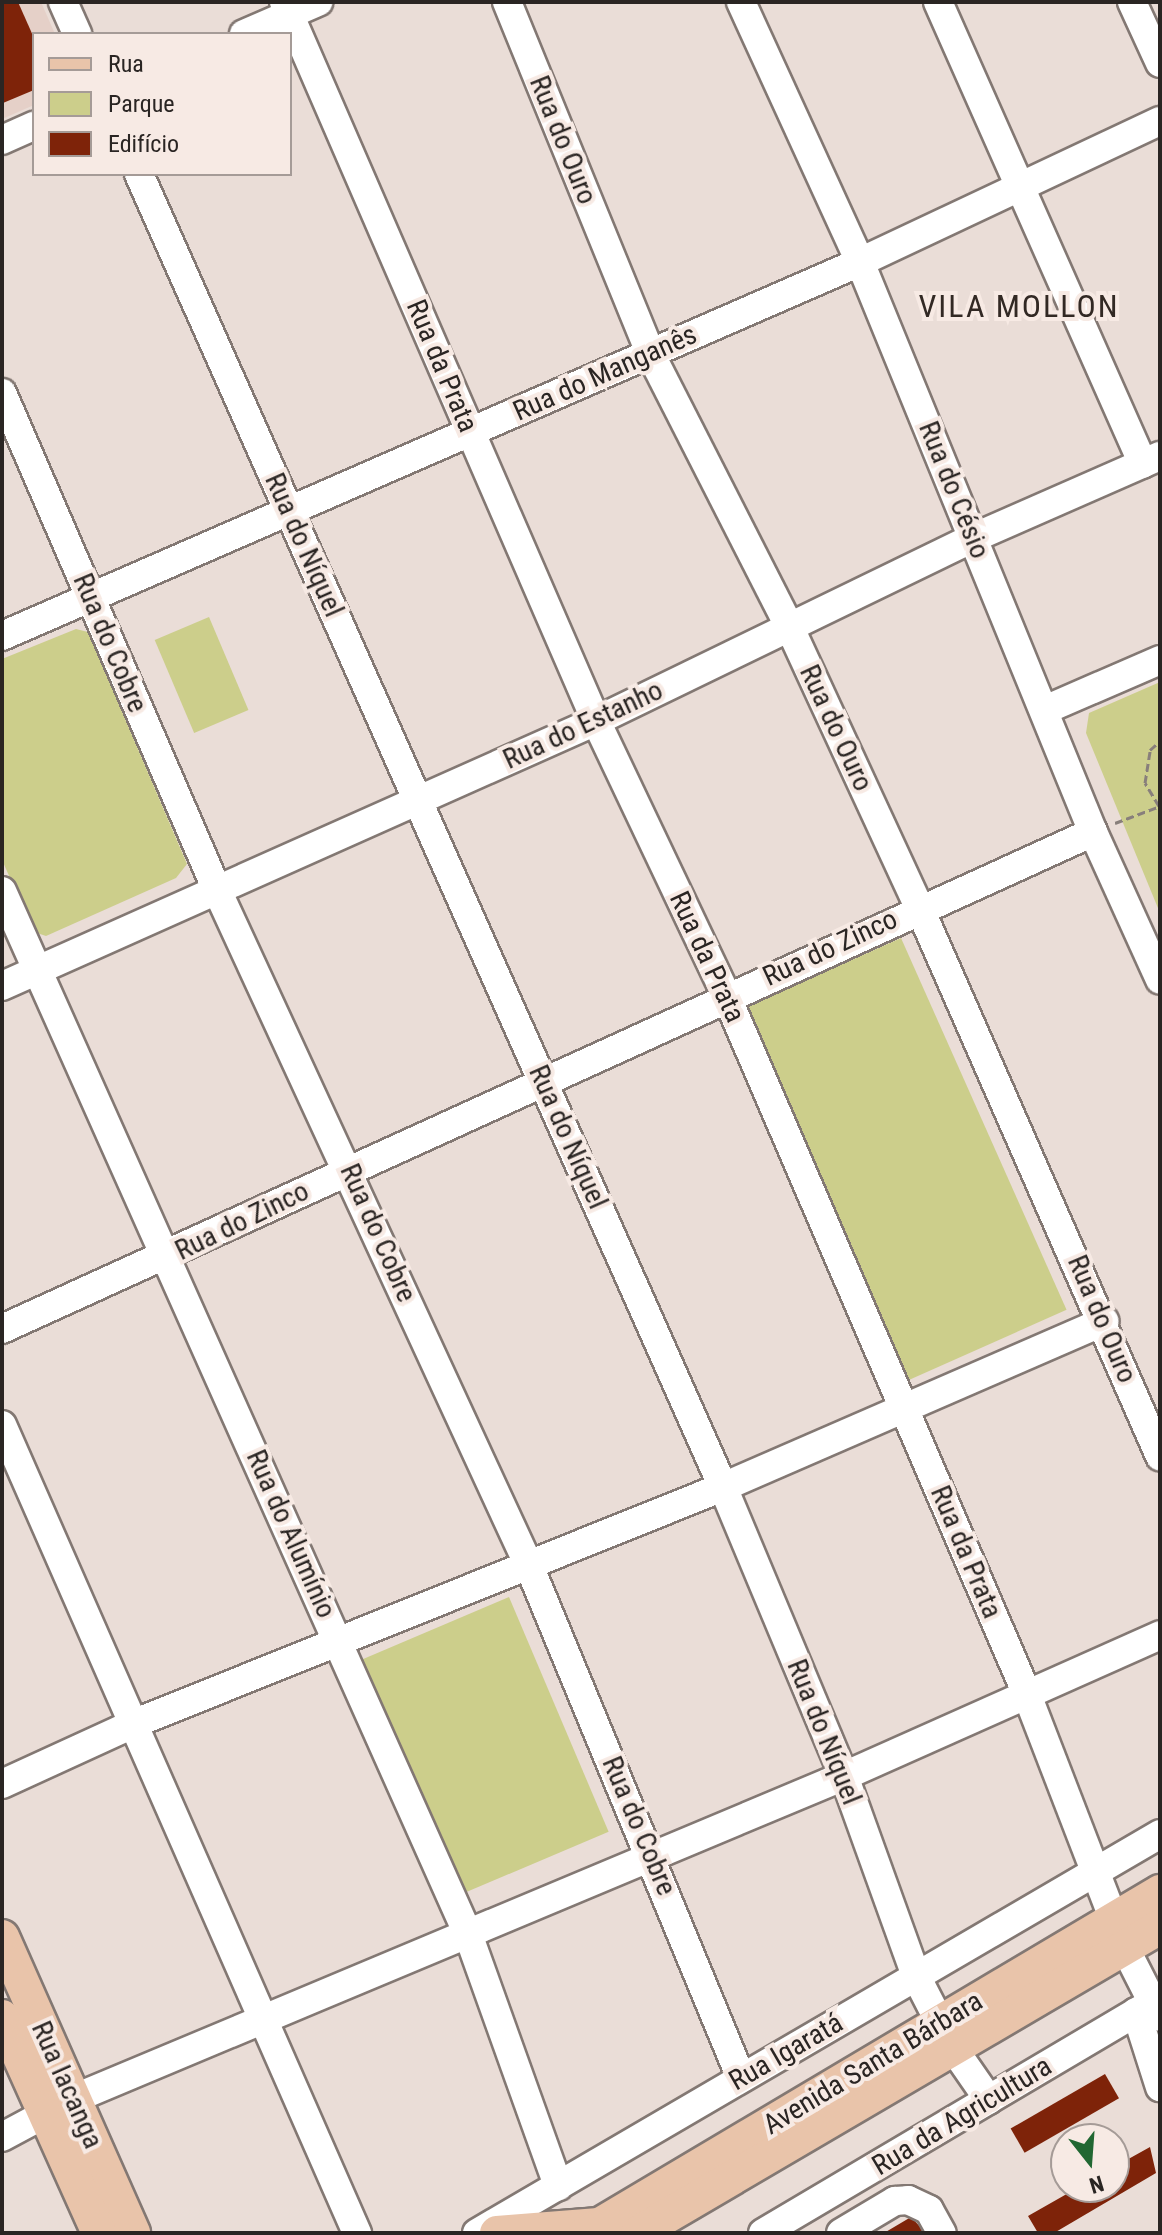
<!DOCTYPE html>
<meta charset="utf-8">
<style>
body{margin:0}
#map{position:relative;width:1162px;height:2235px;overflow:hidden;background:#eaddd7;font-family:"Roboto Condensed",sans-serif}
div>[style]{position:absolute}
.built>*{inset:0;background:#e5d0c8}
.green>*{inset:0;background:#ccce8b;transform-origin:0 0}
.building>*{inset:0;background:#7e2309;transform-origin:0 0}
.path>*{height:3px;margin-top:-1.5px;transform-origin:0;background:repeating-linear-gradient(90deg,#887f7b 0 8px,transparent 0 12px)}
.roads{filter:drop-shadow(2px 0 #837873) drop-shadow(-2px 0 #837873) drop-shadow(0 2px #837873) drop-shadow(0 -2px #837873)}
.minor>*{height:28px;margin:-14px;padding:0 14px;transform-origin:14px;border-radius:14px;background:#fff}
.major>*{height:34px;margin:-17px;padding:0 17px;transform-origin:17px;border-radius:17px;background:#e9c4aa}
span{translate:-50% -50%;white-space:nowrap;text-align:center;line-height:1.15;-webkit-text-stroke:8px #f7eae4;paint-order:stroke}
.street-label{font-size:28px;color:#2a2523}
.quarter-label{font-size:32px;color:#322924;letter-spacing:2px}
.frame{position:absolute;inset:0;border:4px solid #2a2523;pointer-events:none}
.legend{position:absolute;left:32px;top:32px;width:260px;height:144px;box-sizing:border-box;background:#f7eae4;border:2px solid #a59b97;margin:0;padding:10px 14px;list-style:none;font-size:24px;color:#2a2523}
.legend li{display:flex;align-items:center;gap:16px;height:40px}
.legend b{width:40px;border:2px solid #a59b97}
.north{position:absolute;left:1050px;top:2123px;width:80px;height:80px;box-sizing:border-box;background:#f7eae4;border:2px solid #a59b97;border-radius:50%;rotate:163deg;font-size:22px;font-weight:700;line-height:32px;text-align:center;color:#2a2523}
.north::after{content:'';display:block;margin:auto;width:28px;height:36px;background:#216732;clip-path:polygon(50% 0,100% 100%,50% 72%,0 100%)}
</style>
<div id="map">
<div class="built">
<div style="clip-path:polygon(2px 2px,41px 2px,55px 34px,34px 34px,34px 105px,2px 119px)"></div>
</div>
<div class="green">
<div style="left:209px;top:617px;width:101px;height:59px;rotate:67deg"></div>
<div style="clip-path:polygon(76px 629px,88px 632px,187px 864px,176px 878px,46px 936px,34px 932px,2px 860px,2px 659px)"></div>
<div style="clip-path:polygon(1160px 682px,1160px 913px,1086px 733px,1089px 713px)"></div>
<div style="left:901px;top:938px;width:407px;height:175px;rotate:66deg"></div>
<div style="left:509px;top:1597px;width:255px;height:159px;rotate:67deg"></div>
</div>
<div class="building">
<div style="clip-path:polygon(2px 2px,18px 2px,34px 38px,34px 90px,3px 103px)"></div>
<div style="left:1105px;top:2074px;width:28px;height:109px;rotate:60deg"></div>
<div style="clip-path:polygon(1150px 2147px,1156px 2173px,1054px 2233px,1038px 2233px,1028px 2216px,1079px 2187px,1114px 2187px,1114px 2167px)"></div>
<div style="clip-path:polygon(911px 2217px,926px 2233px,884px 2233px)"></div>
</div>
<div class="path">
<div style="left:1159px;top:806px;width:27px;rotate:-121deg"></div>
<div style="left:1145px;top:783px;width:33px;rotate:-81deg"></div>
<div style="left:1150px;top:750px;width:13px;rotate:-42deg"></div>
<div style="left:1115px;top:823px;width:48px;rotate:-20.7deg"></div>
</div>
<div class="roads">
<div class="minor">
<div style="left:63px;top:2px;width:35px;rotate:66deg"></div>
<div style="left:284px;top:2px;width:784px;rotate:66.54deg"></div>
<div style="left:596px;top:721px;width:303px;rotate:64.6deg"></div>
<div style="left:726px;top:995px;width:759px;rotate:66.71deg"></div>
<div style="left:1026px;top:1692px;width:274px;rotate:68.9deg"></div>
<div style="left:1125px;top:1948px;width:77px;rotate:63.1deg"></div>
<div style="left:507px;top:2px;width:379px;rotate:67.8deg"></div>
<div style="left:650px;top:353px;width:309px;rotate:63deg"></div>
<div style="left:790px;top:628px;width:307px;rotate:65.2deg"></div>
<div style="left:919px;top:907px;width:600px;rotate:66.3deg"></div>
<div style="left:741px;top:2px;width:286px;rotate:65.4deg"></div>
<div style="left:860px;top:262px;width:616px;rotate:67.77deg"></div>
<div style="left:1093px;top:832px;width:162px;rotate:65.6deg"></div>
<div style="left:938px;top:2px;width:505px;rotate:66.07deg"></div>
<div style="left:1132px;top:2px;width:67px;rotate:65.3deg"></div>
<div style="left:244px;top:34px;width:81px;rotate:-23.4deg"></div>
<div style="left:2px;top:140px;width:35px;rotate:-24deg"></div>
<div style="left:139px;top:174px;width:1437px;rotate:66.02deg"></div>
<div style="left:723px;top:1487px;width:313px;rotate:67.3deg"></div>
<div style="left:844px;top:1776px;width:213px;rotate:70.2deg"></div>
<div style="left:916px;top:1976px;width:81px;rotate:62.8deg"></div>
<div style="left:953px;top:2048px;width:63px;rotate:55.3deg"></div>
<div style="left:2px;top:393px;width:542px;rotate:66.61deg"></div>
<div style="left:217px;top:890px;width:747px;rotate:65.22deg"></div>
<div style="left:530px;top:1568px;width:552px;rotate:67.52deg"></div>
<div style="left:2px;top:636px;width:936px;rotate:-23.55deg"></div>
<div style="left:860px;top:262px;width:331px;rotate:-25.2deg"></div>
<div style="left:1047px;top:709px;width:123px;rotate:-23.4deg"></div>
<div style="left:2px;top:891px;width:1142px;rotate:65.93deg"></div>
<div style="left:468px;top:1934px;width:268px;rotate:70.3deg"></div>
<div style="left:2px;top:986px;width:650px;rotate:-24.04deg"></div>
<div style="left:596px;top:721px;width:419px;rotate:-25.9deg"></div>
<div style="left:973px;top:538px;width:204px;rotate:-23.7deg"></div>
<div style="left:2px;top:1329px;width:1199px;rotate:-24.49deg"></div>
<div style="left:2px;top:1425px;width:883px;rotate:66.28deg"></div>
<div style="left:2px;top:1784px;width:144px;rotate:-24.6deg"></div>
<div style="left:133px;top:1724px;width:636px;rotate:-21.89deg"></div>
<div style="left:723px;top:1487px;width:416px;rotate:-23.5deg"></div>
<div style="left:1136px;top:2012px;width:79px;rotate:72.3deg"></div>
<div style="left:2px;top:2137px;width:81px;rotate:-28.2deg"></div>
<div style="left:73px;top:2099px;width:836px;rotate:-22.73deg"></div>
<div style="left:844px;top:1776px;width:346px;rotate:-24deg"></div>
<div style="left:477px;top:2233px;width:791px;rotate:-30.29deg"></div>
<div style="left:763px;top:2233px;width:461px;rotate:-30.6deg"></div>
<div style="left:841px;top:2233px;width:63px;rotate:-30.7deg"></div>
<div style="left:895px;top:2201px;width:13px;rotate:-4deg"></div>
<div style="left:908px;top:2200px;width:23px;rotate:25deg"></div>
<div style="left:929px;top:2210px;width:26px;rotate:61deg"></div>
</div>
<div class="major">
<div style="left:2px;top:1937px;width:324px;rotate:66.1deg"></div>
<div style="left:2px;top:2017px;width:237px;rotate:65.8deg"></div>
<div style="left:497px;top:2233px;width:102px;rotate:-4.5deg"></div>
<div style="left:586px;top:2233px;width:668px;rotate:-30.71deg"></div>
<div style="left:638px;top:2233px;width:605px;rotate:-30.38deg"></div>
</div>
</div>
<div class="street-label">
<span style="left:563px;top:140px;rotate:68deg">Rua do Ouro</span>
<span style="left:442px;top:366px;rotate:67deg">Rua da Prata</span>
<span style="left:605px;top:373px;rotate:-24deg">Rua do Manganês</span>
<span style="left:954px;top:490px;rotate:68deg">Rua do Césio</span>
<span style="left:304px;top:545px;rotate:66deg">Rua do Níquel</span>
<span style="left:110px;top:643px;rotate:67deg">Rua do Cobre</span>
<span style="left:583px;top:725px;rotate:-25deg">Rua do Estanho</span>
<span style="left:836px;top:728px;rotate:65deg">Rua do Ouro</span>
<span style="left:830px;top:948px;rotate:-25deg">Rua do Zinco</span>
<span style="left:707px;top:957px;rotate:65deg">Rua da Prata</span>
<span style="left:568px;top:1137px;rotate:66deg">Rua do Níquel</span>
<span style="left:242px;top:1221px;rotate:-26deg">Rua do Zinco</span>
<span style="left:378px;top:1233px;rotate:66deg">Rua do Cobre</span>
<span style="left:1102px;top:1319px;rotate:67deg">Rua do Ouro</span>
<span style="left:291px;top:1534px;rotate:66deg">Rua do Alumínio</span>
<span style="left:966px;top:1552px;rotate:67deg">Rua da Prata</span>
<span style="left:824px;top:1732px;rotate:68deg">Rua do Níquel</span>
<span style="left:639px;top:1826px;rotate:67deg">Rua do Cobre</span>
<span style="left:786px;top:2052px;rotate:-30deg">Rua Igaratá</span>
<span style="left:873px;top:2063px;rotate:-31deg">Avenida Santa Bárbara</span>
<span style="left:67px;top:2085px;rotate:66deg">Rua Iacanga</span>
<span style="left:962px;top:2116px;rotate:-31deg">Rua da Agricultura</span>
</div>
<div class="quarter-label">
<span style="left:1019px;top:306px">VILA MOLLON</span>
</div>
<div class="frame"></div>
<ul class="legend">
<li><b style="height:10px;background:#e9c4aa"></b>Rua</li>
<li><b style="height:22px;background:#ccce8b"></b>Parque</li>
<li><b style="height:22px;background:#7e2309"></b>Edifício</li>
</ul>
<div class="north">N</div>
</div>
